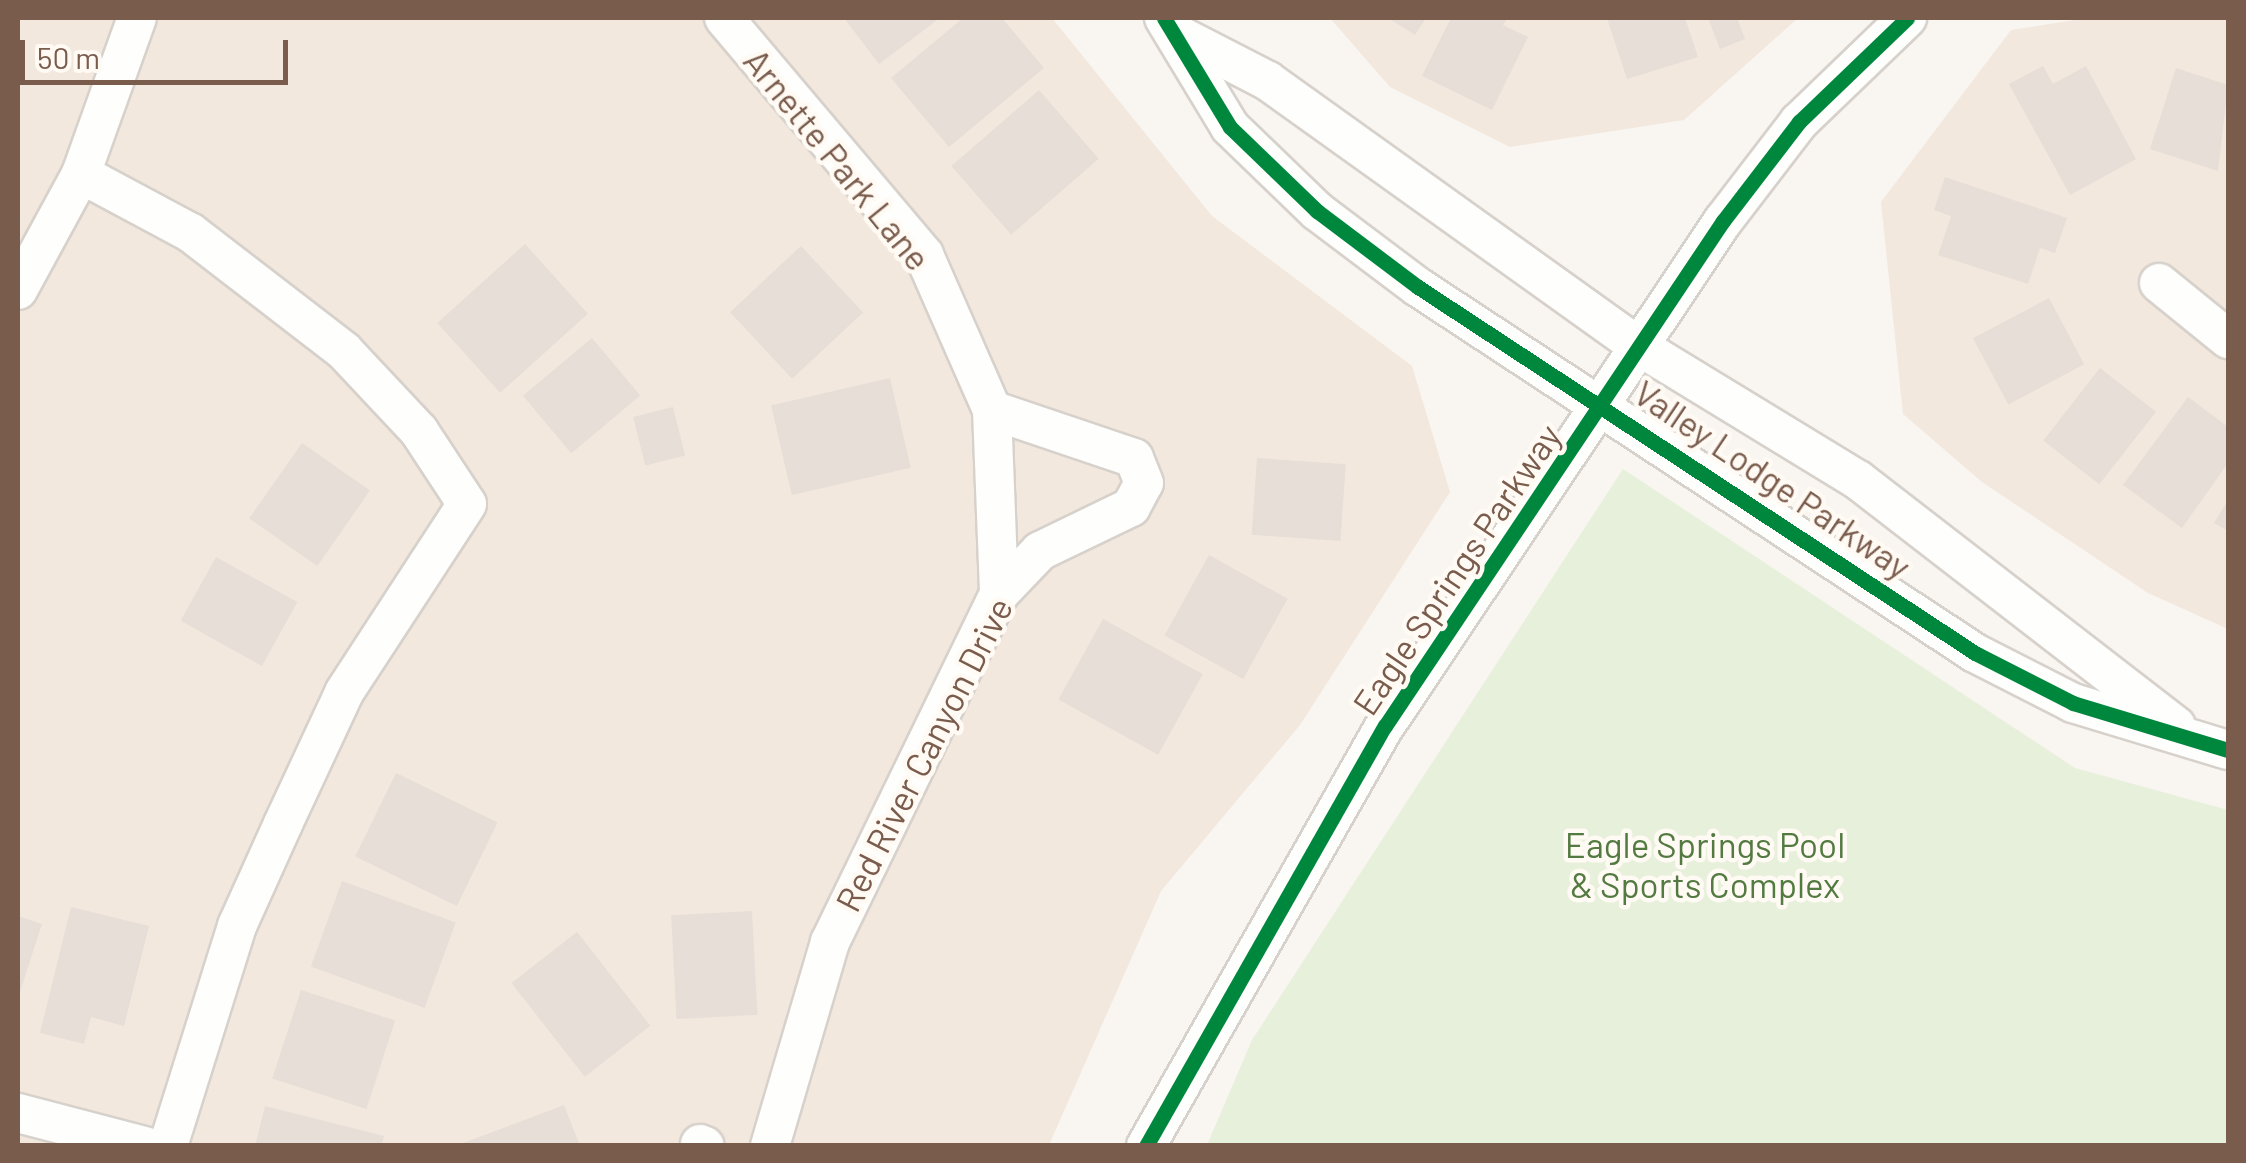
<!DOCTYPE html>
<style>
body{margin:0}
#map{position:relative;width:2246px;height:1163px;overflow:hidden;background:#f9f5f0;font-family:Barlow,sans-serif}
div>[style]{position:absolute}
.residential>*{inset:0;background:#f2e8de}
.green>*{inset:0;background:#e7f0db}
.building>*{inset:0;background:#e6ded7;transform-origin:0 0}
.roads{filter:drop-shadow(2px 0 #d7d1cb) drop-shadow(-2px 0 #d7d1cb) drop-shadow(0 2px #d7d1cb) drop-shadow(0 -2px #d7d1cb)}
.minor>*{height:38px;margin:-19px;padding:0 19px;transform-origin:19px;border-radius:19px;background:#fefefd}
.cycleway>*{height:15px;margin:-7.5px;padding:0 7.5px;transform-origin:7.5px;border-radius:7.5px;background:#00873e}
span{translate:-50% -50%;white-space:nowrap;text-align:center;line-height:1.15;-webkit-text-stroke:9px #fffaf3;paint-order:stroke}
.street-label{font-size:35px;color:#7a5c4d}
.park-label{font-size:35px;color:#537a41}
.frame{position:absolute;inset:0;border:20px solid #7a5c4d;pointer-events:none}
.scale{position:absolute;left:20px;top:40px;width:268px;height:45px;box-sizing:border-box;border:5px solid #7a5c4d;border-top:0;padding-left:12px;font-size:30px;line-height:35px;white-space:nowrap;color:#7a5c4d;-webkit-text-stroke:8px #fffaf3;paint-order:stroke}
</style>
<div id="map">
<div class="residential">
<div style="clip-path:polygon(18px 18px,1052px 18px,1212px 216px,1412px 366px,1450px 492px,1300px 725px,1161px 891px,1049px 1145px,18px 1145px)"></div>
<div style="clip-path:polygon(1330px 18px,1798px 18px,1684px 120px,1510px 147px,1390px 87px)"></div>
<div style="clip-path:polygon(2088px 18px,2228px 18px,2228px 629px,2148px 593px,1982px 482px,1903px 414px,1881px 202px,2011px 30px)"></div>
</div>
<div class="green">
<div style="clip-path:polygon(1623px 469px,2075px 768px,2228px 810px,2228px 1145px,1207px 1145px,1252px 1040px)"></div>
</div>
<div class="building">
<div style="clip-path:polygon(844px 18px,940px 18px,879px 64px)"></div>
<div style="clip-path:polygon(963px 18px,1002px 18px,1044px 68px,949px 147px,891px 78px)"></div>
<div style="clip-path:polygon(1388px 18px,1426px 18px,1415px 35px)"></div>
<div style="clip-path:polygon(1451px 18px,1507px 18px,1503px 25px,1528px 37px,1492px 110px,1422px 76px)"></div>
<div style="clip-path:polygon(1607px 18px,1685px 18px,1698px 57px,1627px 79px)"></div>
<div style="clip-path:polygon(1708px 18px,1737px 18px,1745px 39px,1720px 49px)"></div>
<div style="clip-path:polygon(2043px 66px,2053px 84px,2086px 66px,2136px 159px,2070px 195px,2009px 84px)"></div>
<div style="clip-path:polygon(2176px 68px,2228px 85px,2218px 171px,2150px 149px)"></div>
<div style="left:1039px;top:90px;width:91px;height:116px;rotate:49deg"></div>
<div style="clip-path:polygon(1945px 177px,2067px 218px,2055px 253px,2040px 248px,2028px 284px,1938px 255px,1951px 216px,1934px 210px)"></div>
<div style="left:525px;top:244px;width:94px;height:118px;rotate:48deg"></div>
<div style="left:801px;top:246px;width:91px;height:97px;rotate:47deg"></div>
<div style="left:2049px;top:298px;width:75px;height:86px;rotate:62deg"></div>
<div style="left:592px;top:338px;width:75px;height:90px;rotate:50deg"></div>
<div style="left:2100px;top:368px;width:71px;height:92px;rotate:38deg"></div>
<div style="left:890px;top:378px;width:92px;height:122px;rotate:77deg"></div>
<div style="clip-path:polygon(2188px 397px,2228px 427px,2228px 463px,2182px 528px,2123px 485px)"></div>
<div style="left:673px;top:407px;width:50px;height:41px;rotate:76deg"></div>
<div style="left:302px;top:443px;width:83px;height:92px;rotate:35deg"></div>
<div style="left:1257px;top:458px;width:89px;height:77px;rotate:4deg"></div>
<div style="clip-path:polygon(2228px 500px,2228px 531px,2214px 523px)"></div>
<div style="left:1209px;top:555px;width:90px;height:92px;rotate:29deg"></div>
<div style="left:216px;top:557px;width:93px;height:73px;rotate:29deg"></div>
<div style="left:1103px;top:619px;width:114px;height:92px;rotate:29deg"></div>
<div style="left:396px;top:773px;width:113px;height:93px;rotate:26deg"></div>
<div style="left:342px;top:881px;width:121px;height:91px;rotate:20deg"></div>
<div style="clip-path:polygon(71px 907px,149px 926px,124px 1026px,91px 1017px,84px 1044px,40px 1033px)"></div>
<div style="left:752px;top:911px;width:104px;height:81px;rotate:87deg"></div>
<div style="clip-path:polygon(18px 916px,42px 924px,18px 998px)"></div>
<div style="left:577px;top:932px;width:119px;height:83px;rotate:52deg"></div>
<div style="left:301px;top:990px;width:99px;height:93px;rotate:18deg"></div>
<div style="clip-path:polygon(564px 1105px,580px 1146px,458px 1146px,458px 1145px)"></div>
<div style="clip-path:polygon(265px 1106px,384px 1136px,381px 1146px,255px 1146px)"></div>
</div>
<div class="roads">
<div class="minor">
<div style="left:724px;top:18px;width:310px;rotate:49.8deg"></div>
<div style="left:924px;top:255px;width:169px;rotate:66.3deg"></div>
<div style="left:992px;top:410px;width:184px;rotate:87.8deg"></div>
<div style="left:1164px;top:18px;width:127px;rotate:58.8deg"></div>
<div style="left:1230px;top:127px;width:121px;rotate:44deg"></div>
<div style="left:1317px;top:211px;width:126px;rotate:37deg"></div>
<div style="left:1418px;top:287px;width:666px;rotate:33.31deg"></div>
<div style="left:1975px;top:653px;width:110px;rotate:27deg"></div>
<div style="left:2073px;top:703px;width:162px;rotate:16.9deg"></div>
<div style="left:1177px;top:34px;width:102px;rotate:27.3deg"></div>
<div style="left:1268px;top:81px;width:457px;rotate:35.6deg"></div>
<div style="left:1640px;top:347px;width:255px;rotate:31.4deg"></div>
<div style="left:1858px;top:480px;width:402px;rotate:37.7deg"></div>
<div style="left:81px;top:174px;width:125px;rotate:28.2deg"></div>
<div style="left:191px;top:233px;width:193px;rotate:37.6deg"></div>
<div style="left:344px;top:351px;width:110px;rotate:46.8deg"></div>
<div style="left:419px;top:431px;width:87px;rotate:56.7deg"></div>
<div style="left:467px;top:504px;width:225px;rotate:123.1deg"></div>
<div style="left:344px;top:693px;width:145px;rotate:115deg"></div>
<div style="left:283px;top:824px;width:112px;rotate:114.3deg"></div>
<div style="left:237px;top:926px;width:231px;rotate:107.4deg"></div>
<div style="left:2159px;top:283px;width:89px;rotate:39.1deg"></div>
<div style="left:18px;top:290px;width:132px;rotate:-61.5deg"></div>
<div style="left:81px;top:174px;width:166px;rotate:-70.3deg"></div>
<div style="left:18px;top:1113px;width:131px;rotate:14.6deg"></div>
<div style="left:700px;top:1144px;width:5px;rotate:22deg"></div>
<div style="left:770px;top:1146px;width:213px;rotate:-73.6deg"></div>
<div style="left:830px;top:942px;width:387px;rotate:-64.1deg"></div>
<div style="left:999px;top:594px;width:59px;rotate:-46.4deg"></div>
<div style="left:1040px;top:551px;width:101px;rotate:-25.8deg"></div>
<div style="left:1131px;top:507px;width:27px;rotate:-62deg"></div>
<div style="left:1144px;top:483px;width:27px;rotate:-112deg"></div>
<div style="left:1134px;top:458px;width:150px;rotate:-161.3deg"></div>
<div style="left:1146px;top:1146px;width:483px;rotate:-60.4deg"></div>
<div style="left:1385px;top:726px;width:608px;rotate:-56.21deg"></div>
<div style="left:1723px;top:221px;width:125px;rotate:-52.5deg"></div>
<div style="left:1799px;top:122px;width:150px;rotate:-43.9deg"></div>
</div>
</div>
<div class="cycleway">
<div style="left:1164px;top:18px;width:127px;rotate:58.8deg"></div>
<div style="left:1230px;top:127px;width:121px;rotate:44deg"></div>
<div style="left:1317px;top:211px;width:126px;rotate:37deg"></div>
<div style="left:1418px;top:287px;width:666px;rotate:33.31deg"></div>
<div style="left:1975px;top:653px;width:110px;rotate:27deg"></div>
<div style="left:2073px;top:703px;width:162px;rotate:16.9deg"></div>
<div style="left:1146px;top:1146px;width:483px;rotate:-60.4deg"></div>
<div style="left:1385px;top:726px;width:608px;rotate:-56.21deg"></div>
<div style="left:1723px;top:221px;width:125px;rotate:-52.5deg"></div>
<div style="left:1799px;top:122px;width:150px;rotate:-43.9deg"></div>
</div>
<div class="street-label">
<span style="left:838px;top:159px;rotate:51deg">Arnette Park Lane</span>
<span style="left:1773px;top:479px;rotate:34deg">Valley Lodge Parkway</span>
<span style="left:1456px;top:569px;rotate:-56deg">Eagle Springs Parkway</span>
<span style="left:923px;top:754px;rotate:-63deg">Red River Canyon Drive</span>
</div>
<div class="park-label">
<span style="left:1705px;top:864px">Eagle Springs Pool<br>&amp; Sports Complex</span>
</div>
<div class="frame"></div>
<div class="scale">50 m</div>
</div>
